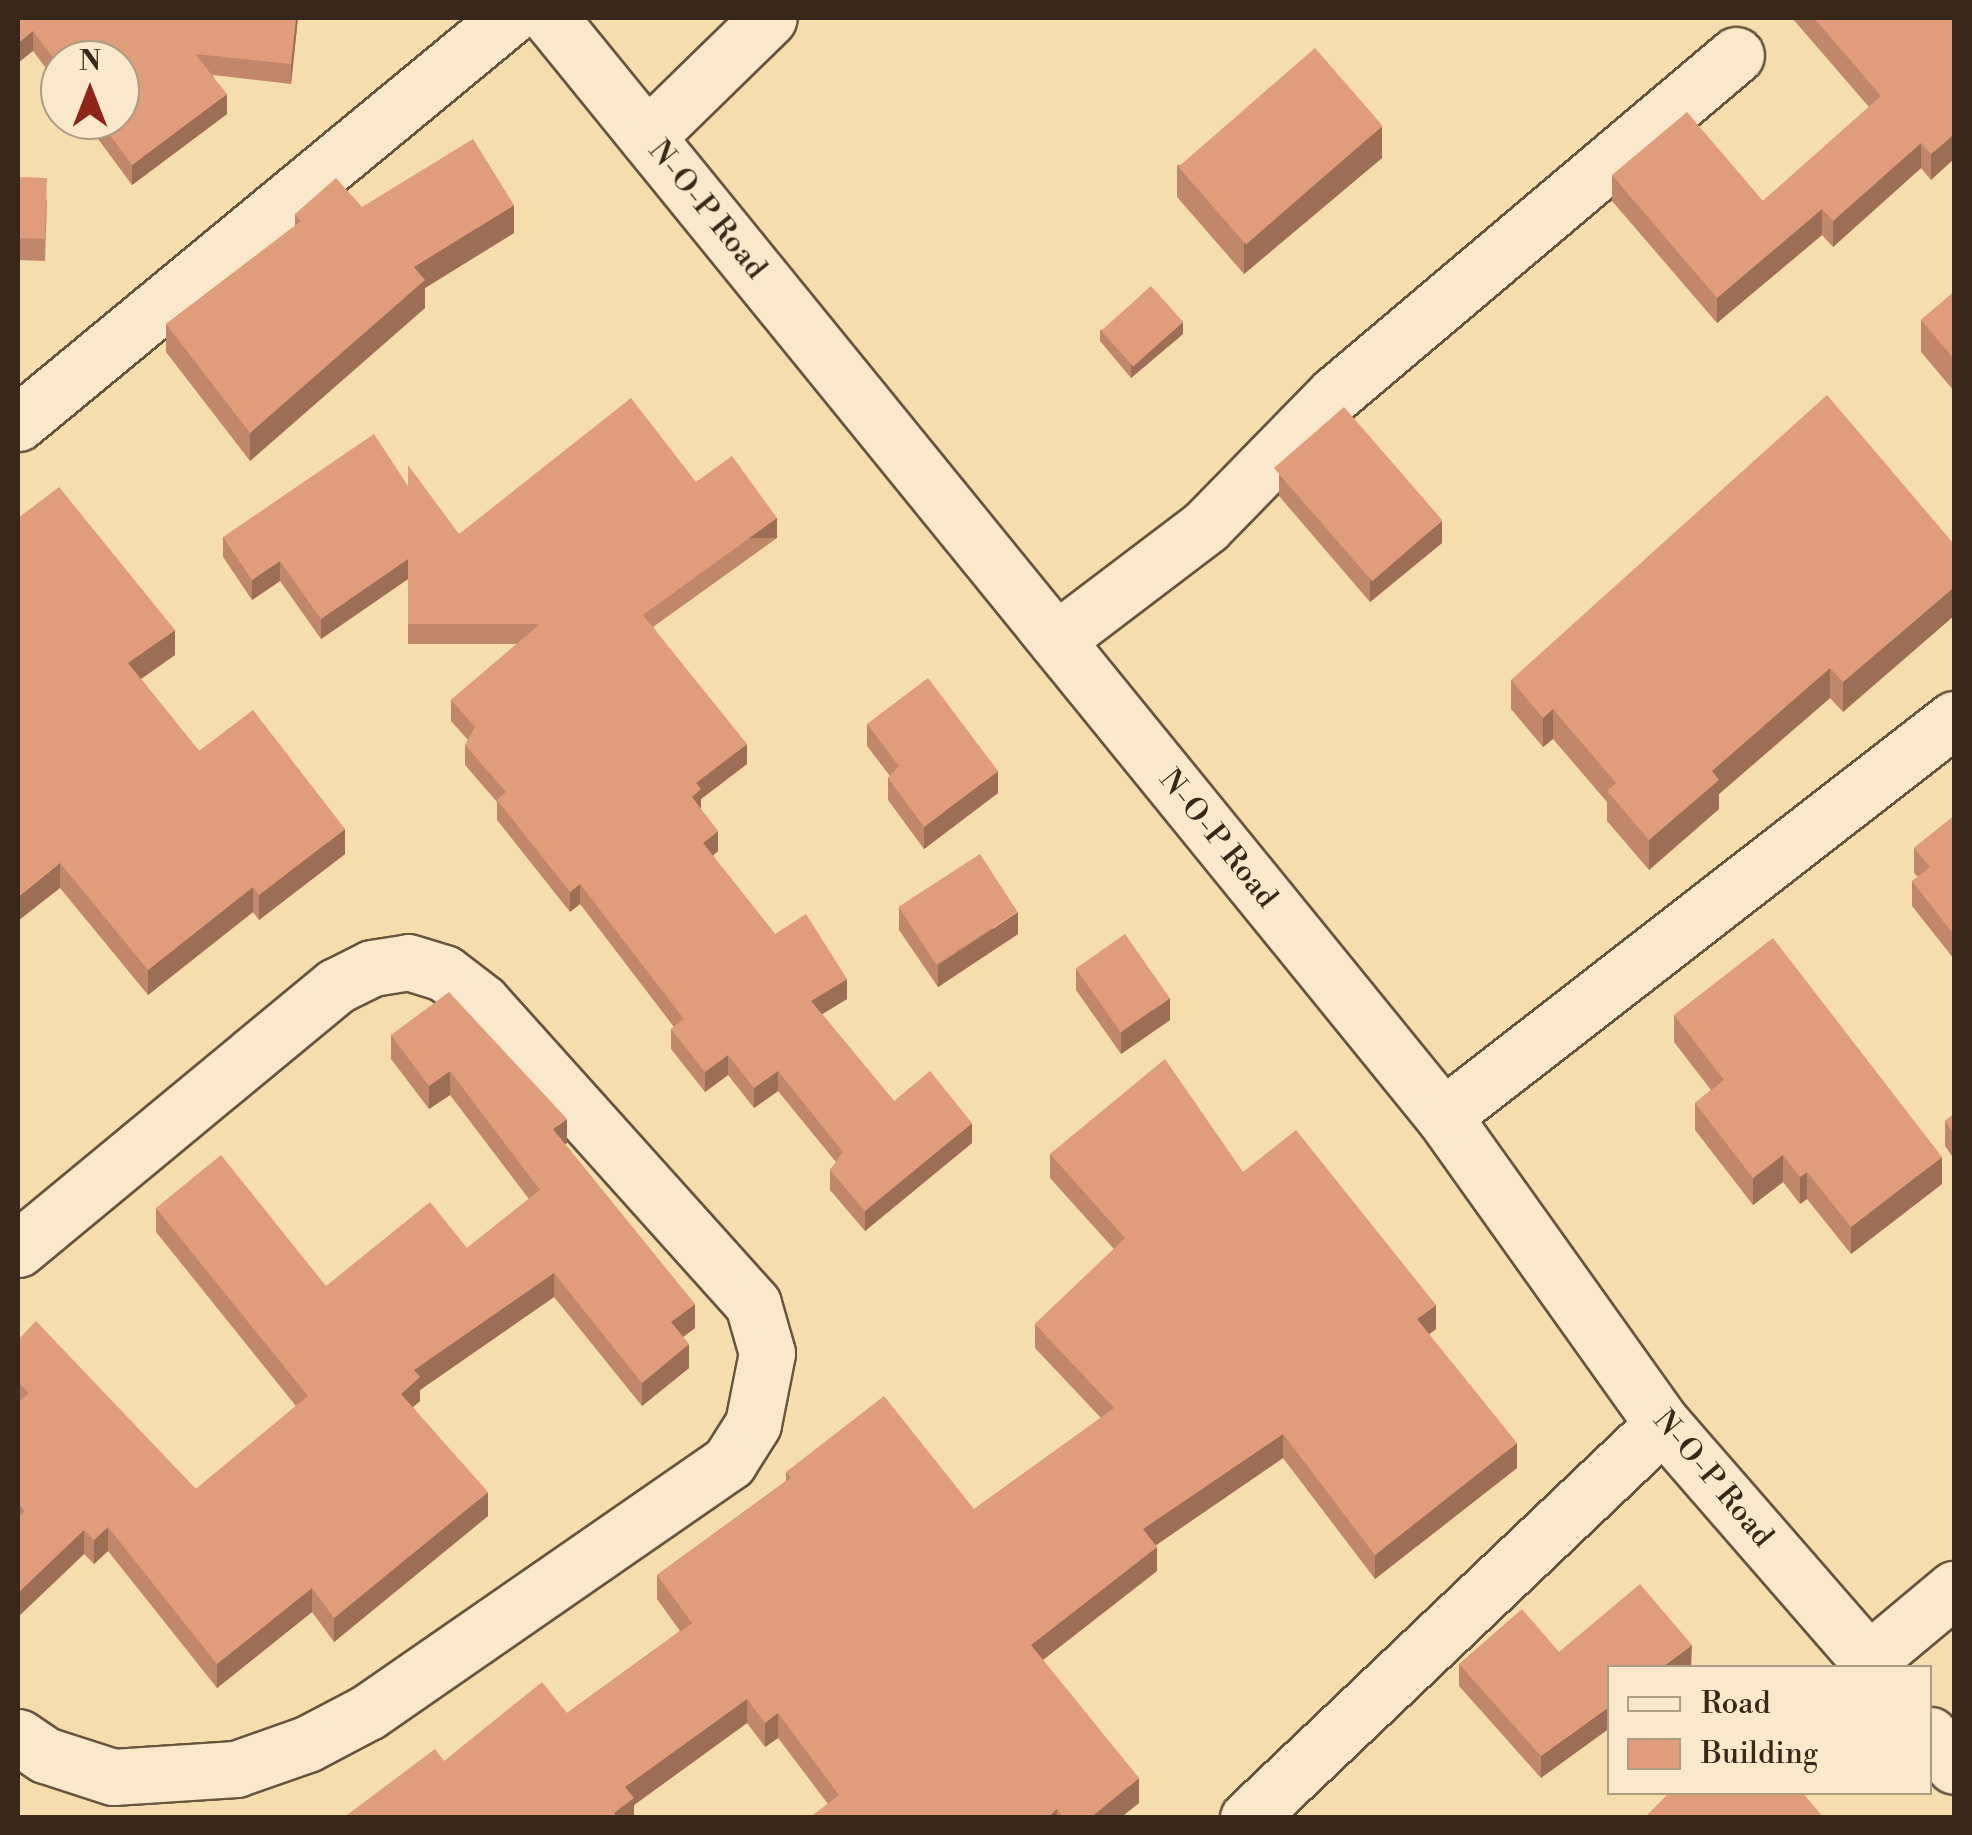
<!DOCTYPE html>
<style>
body{margin:0}
#map{position:relative;width:1972px;height:1835px;overflow:hidden;background:#f6ddae;font-family:"Libre Bodoni",serif}
div>[style]{position:absolute}
.roads{filter:drop-shadow(2px 0 #67553e) drop-shadow(-2px 0 #67553e) drop-shadow(0 2px #67553e) drop-shadow(0 -2px #67553e)}
.minor>*{height:55px;margin:-27.5px;padding:0 27.5px;transform-origin:27.5px;border-radius:27.5px;background:#f9e9ca}
.wall>*{inset:0;background:#c1876a}
.shaded-wall>*{inset:0;background:#9d6e56;transform-origin:0 0}
.building>*{inset:0;background:#e09d7b;transform-origin:0 0}
span{translate:-50% -50%;white-space:nowrap;text-align:center;line-height:1.15;-webkit-text-stroke:8px #f9e9ca;paint-order:stroke}
.street-label{font-size:30px;color:#372819}
.frame{position:absolute;inset:0;border:20px solid #372819;pointer-events:none}
.legend{position:absolute;left:1607px;top:1665px;width:325px;height:130px;box-sizing:border-box;background:#f9e9ca;border:2px solid #ab9c83;margin:0;padding:12px 18px;list-style:none;font-size:30px;color:#372819}
.legend li{display:flex;align-items:center;gap:20px;height:50px}
.legend b{width:50px;border:2px solid #ab9c83}
.north{position:absolute;left:40px;top:40px;width:100px;height:100px;box-sizing:border-box;background:#f9e9ca;border:2px solid #ab9c83;border-radius:50%;rotate:0deg;font-size:28px;font-weight:700;line-height:40px;text-align:center;color:#372819}
.north::after{content:'';display:block;margin:auto;width:35px;height:45px;background:#8f2418;clip-path:polygon(50% 0,100% 100%,50% 72%,0 100%)}
</style>
<div id="map">
<div class="roads">
<div class="minor">
<div style="left:550px;top:18px;width:1415px;rotate:50.88deg"></div>
<div style="left:1443px;top:1116px;width:379px;rotate:54.5deg"></div>
<div style="left:1663px;top:1424px;width:323px;rotate:49deg"></div>
<div style="left:647px;top:137px;width:170px;rotate:-44.3deg"></div>
<div style="left:18px;top:423px;width:636px;rotate:-39.57deg"></div>
<div style="left:1056px;top:640px;width:188px;rotate:-37.2deg"></div>
<div style="left:1206px;top:526px;width:185px;rotate:-45.7deg"></div>
<div style="left:1335px;top:394px;width:525px;rotate:-40.21deg"></div>
<div style="left:1443px;top:1116px;width:647px;rotate:-37.84deg"></div>
<div style="left:18px;top:1249px;width:413px;rotate:-39.6deg"></div>
<div style="left:336px;top:986px;width:40px;rotate:-26.6deg"></div>
<div style="left:372px;top:968px;width:36px;rotate:-9deg"></div>
<div style="left:408px;top:962px;width:38px;rotate:17deg"></div>
<div style="left:444px;top:973px;width:48px;rotate:37.3deg"></div>
<div style="left:482px;top:1002px;width:406px;rotate:48.1deg"></div>
<div style="left:753px;top:1304px;width:51px;rotate:74.1deg"></div>
<div style="left:767px;top:1353px;width:72px;rotate:101.2deg"></div>
<div style="left:753px;top:1424px;width:45px;rotate:122.3deg"></div>
<div style="left:729px;top:1462px;width:439px;rotate:145.3deg"></div>
<div style="left:368px;top:1712px;width:69px;rotate:152.3deg"></div>
<div style="left:307px;top:1744px;width:75px;rotate:160.6deg"></div>
<div style="left:236px;top:1769px;width:123px;rotate:176.3deg"></div>
<div style="left:113px;top:1777px;width:71px;rotate:-162.1deg"></div>
<div style="left:45px;top:1755px;width:32px;rotate:-146deg"></div>
<div style="left:1869px;top:1660px;width:111px;rotate:-39.9deg"></div>
<div style="left:1930px;top:1735px;width:39px;rotate:52deg"></div>
<div style="left:1248px;top:1818px;width:572px;rotate:-43.51deg"></div>
</div>
</div>
<div class="wall">
<div style="clip-path:polygon(18px 18px,298px 18px,291px 84px,213px 75px,227px 114px,132px 185px,84px 120px,120px 120px,60px 60px,60px 87px,33px 51px)"></div>
<div style="clip-path:polygon(1792px 18px,1954px 18px,1931px 180px,1921px 168px,1833px 247px,1822px 235px,1717px 323px,1612px 201px,1612px 175px,1763px 201px,1869px 107px)"></div>
<div style="clip-path:polygon(1382px 158px,1244px 274px,1177px 197px,1177px 165px)"></div>
<div style="clip-path:polygon(18px 177px,47px 200px,45px 261px,18px 260px)"></div>
<div style="clip-path:polygon(362px 207px,514px 233px,425px 288px,425px 308px,250px 461px,166px 352px,166px 324px,295px 226px,295px 214px)"></div>
<div style="clip-path:polygon(1954px 292px,1954px 391px,1921px 352px,1921px 320px)"></div>
<div style="clip-path:polygon(1100px 330px,1183px 334px,1131px 378px,1100px 341px)"></div>
<div style="clip-path:polygon(1279px 474px,1442px 543px,1370px 602px,1279px 496px)"></div>
<div style="clip-path:polygon(696px 482px,777px 538px,653px 627px,747px 764px,701px 799px,701px 809px,718px 851px,713px 856px,775px 934px,847px 999px,822px 1014px,894px 1101px,972px 1143px,865px 1231px,830px 1190px,830px 1170px,836px 1162px,778px 1091px,754px 1108px,728px 1075px,705px 1092px,671px 1049px,671px 1029px,674px 1027px,580px 904px,570px 912px,497px 820px,497px 802px,465px 765px,465px 745px,468px 740px,451px 721px,451px 700px,517px 644px,408px 644px,408px 579px,321px 639px,280px 581px,252px 600px,223px 557px,223px 537px,408px 486px,459px 534px)"></div>
<div style="clip-path:polygon(18px 518px,175px 655px,141px 679px,199px 751px,345px 854px,259px 920px,253px 912px,148px 995px,60px 888px)"></div>
<div style="clip-path:polygon(1954px 544px,1843px 712px,1830px 698px,1719px 794px,1719px 809px,1649px 870px,1607px 821px,1607px 802px,1553px 739px,1543px 747px,1511px 709px,1511px 680px)"></div>
<div style="clip-path:polygon(867px 724px,998px 793px,924px 849px,888px 800px,888px 778px,890px 776px,867px 746px)"></div>
<div style="clip-path:polygon(1954px 816px,1954px 959px,1912px 906px,1912px 881px,1918px 877px,1914px 873px,1914px 848px)"></div>
<div style="clip-path:polygon(899px 908px,1018px 934px,938px 987px,899px 930px)"></div>
<div style="clip-path:polygon(1076px 968px,1170px 1020px,1121px 1054px,1076px 990px)"></div>
<div style="clip-path:polygon(1674px 1015px,1942px 1184px,1851px 1254px,1807px 1199px,1800px 1204px,1783px 1182px,1753px 1205px,1695px 1130px,1695px 1103px,1711px 1090px,1674px 1042px)"></div>
<div style="clip-path:polygon(391px 1035px,567px 1143px,565px 1144px,695px 1328px,683px 1337px,689px 1368px,642px 1406px,554px 1297px,420px 1390px,420px 1401px,413px 1407px,488px 1516px,334px 1642px,312px 1612px,217px 1688px,108px 1551px,94px 1564px,84px 1554px,20px 1615px,18px 1612px,18px 1340px,196px 1489px,296px 1406px,156px 1232px,156px 1208px,326px 1286px,467px 1248px,529px 1199px,450px 1095px,429px 1109px,391px 1059px)"></div>
<div style="clip-path:polygon(1954px 1114px,1954px 1159px,1945px 1146px,1945px 1121px)"></div>
<div style="clip-path:polygon(1050px 1154px,1243px 1172px,1436px 1329px,1429px 1334px,1517px 1468px,1375px 1579px,1283px 1458px,1156px 1545px,1157px 1571px,1043px 1660px,1139px 1803px,1120px 1818px,810px 1818px,828px 1804px,778px 1738px,765px 1747px,747px 1723px,634px 1805px,634px 1818px,444px 1761px,567px 1713px,680px 1631px,657px 1599px,657px 1575px,786px 1481px,786px 1472px,974px 1509px,1101px 1418px,1035px 1348px,1035px 1324px,1114px 1249px,1050px 1178px)"></div>
<div style="clip-path:polygon(1559px 1652px,1692px 1667px,1610px 1668px,1541px 1778px,1459px 1686px,1459px 1664px)"></div>
</div>
<div class="shaded-wall">
<div style="clip-path:polygon(296px 18px,298px 18px,291px 84px,291px 64px)"></div>
<div style="clip-path:polygon(33px 31px,33px 51px,18px 63px,18px 43px)"></div>
<div style="clip-path:polygon(227px 94px,227px 114px,132px 185px,132px 165px)"></div>
<div style="clip-path:polygon(1382px 126px,1382px 158px,1244px 274px,1244px 243px)"></div>
<div style="clip-path:polygon(1954px 134px,1954px 159px,1931px 180px,1931px 154px)"></div>
<div style="clip-path:polygon(1921px 143px,1921px 168px,1833px 247px,1833px 221px)"></div>
<div style="clip-path:polygon(514px 205px,514px 233px,425px 288px,425px 308px,250px 461px,250px 433px,414px 267px)"></div>
<div style="clip-path:polygon(1822px 209px,1822px 235px,1717px 323px,1717px 298px)"></div>
<div style="clip-path:polygon(1183px 322px,1183px 334px,1131px 378px,1131px 366px)"></div>
<div style="left:777px;top:518px;width:20px;height:165px;rotate:90deg"></div>
<div style="clip-path:polygon(1442px 521px,1442px 543px,1370px 602px,1370px 580px)"></div>
<div style="clip-path:polygon(408px 559px,408px 579px,321px 639px,321px 619px)"></div>
<div style="clip-path:polygon(280px 561px,280px 581px,252px 600px,252px 580px)"></div>
<div style="clip-path:polygon(1954px 587px,1954px 616px,1843px 712px,1843px 682px)"></div>
<div style="clip-path:polygon(175px 630px,175px 655px,128px 688px,128px 663px)"></div>
<div style="clip-path:polygon(1830px 668px,1830px 698px,1719px 794px,1719px 809px,1649px 870px,1649px 840px,1712px 771px)"></div>
<div style="clip-path:polygon(1553px 709px,1553px 739px,1543px 747px,1543px 718px)"></div>
<div style="clip-path:polygon(747px 744px,747px 764px,701px 799px,701px 809px,692px 797px,696px 783px)"></div>
<div style="clip-path:polygon(998px 771px,998px 793px,924px 849px,924px 827px)"></div>
<div style="clip-path:polygon(345px 829px,345px 854px,259px 920px,259px 895px)"></div>
<div style="clip-path:polygon(718px 831px,718px 851px,703px 863px,703px 843px)"></div>
<div style="clip-path:polygon(60px 863px,60px 888px,18px 921px,18px 897px)"></div>
<div style="clip-path:polygon(580px 884px,580px 904px,570px 912px,570px 892px)"></div>
<div style="clip-path:polygon(253px 887px,253px 912px,148px 995px,148px 970px)"></div>
<div style="clip-path:polygon(1018px 912px,1018px 934px,938px 987px,938px 965px)"></div>
<div style="clip-path:polygon(847px 979px,847px 999px,811px 1021px,811px 1001px)"></div>
<div style="clip-path:polygon(1170px 998px,1170px 1020px,1121px 1054px,1121px 1032px)"></div>
<div style="clip-path:polygon(728px 1055px,728px 1075px,705px 1092px,705px 1072px)"></div>
<div style="clip-path:polygon(450px 1071px,450px 1095px,429px 1109px,429px 1086px)"></div>
<div style="clip-path:polygon(778px 1071px,778px 1091px,754px 1108px,754px 1088px)"></div>
<div style="clip-path:polygon(567px 1119px,567px 1143px,553px 1153px,553px 1129px)"></div>
<div style="clip-path:polygon(972px 1123px,972px 1143px,865px 1231px,865px 1211px)"></div>
<div style="clip-path:polygon(1783px 1155px,1783px 1182px,1753px 1205px,1753px 1178px)"></div>
<div style="clip-path:polygon(1942px 1157px,1942px 1184px,1851px 1254px,1851px 1227px)"></div>
<div style="clip-path:polygon(1807px 1172px,1807px 1199px,1800px 1204px,1800px 1177px)"></div>
<div style="clip-path:polygon(554px 1273px,554px 1297px,420px 1390px,420px 1401px,401px 1417px,401px 1394px,414px 1370px)"></div>
<div style="clip-path:polygon(695px 1304px,695px 1328px,671px 1346px,671px 1322px)"></div>
<div style="clip-path:polygon(1436px 1305px,1436px 1329px,1417px 1343px,1417px 1319px)"></div>
<div style="clip-path:polygon(689px 1344px,689px 1368px,642px 1406px,642px 1383px)"></div>
<div style="clip-path:polygon(1283px 1434px,1283px 1458px,1143px 1554px,1143px 1529px)"></div>
<div style="clip-path:polygon(1517px 1443px,1517px 1468px,1375px 1579px,1375px 1555px)"></div>
<div style="clip-path:polygon(488px 1492px,488px 1516px,334px 1642px,334px 1618px)"></div>
<div style="clip-path:polygon(108px 1527px,108px 1551px,94px 1564px,94px 1540px)"></div>
<div style="clip-path:polygon(84px 1530px,84px 1554px,20px 1615px,20px 1591px)"></div>
<div style="clip-path:polygon(1157px 1547px,1157px 1571px,1031px 1669px,1031px 1645px)"></div>
<div style="clip-path:polygon(312px 1588px,312px 1612px,217px 1688px,217px 1664px)"></div>
<div style="clip-path:polygon(1692px 1645px,1691px 1668px,1661px 1668px)"></div>
<div style="clip-path:polygon(747px 1699px,747px 1723px,634px 1805px,634px 1818px,614px 1818px,614px 1813px,625px 1787px)"></div>
<div style="clip-path:polygon(1610px 1706px,1610px 1728px,1541px 1778px,1541px 1756px)"></div>
<div style="clip-path:polygon(778px 1713px,778px 1738px,765px 1747px,765px 1723px)"></div>
<div style="clip-path:polygon(1139px 1778px,1139px 1803px,1120px 1818px,1090px 1818px)"></div>
<div style="clip-path:polygon(1057px 1809px,1057px 1818px,1047px 1818px)"></div>
</div>
<div class="building">
<div style="clip-path:polygon(18px 18px,296px 18px,291px 64px,195px 54px,227px 94px,132px 165px,99px 120px,120px 120px,120px 60px,60px 60px,60px 67px,33px 31px,18px 43px)"></div>
<div style="clip-path:polygon(1814px 18px,1954px 18px,1954px 134px,1931px 154px,1921px 143px,1833px 221px,1822px 209px,1717px 298px,1612px 175px,1687px 112px,1763px 201px,1881px 96px)"></div>
<div style="left:1315px;top:48px;width:103px;height:181px;rotate:49deg"></div>
<div style="clip-path:polygon(473px 139px,514px 205px,414px 267px,425px 280px,250px 433px,166px 324px,301px 221px,295px 214px,336px 178px,362px 207px)"></div>
<div style="left:18px;top:177px;width:29px;height:61px;rotate:2deg"></div>
<div style="left:1151px;top:286px;width:48px;height:67px;rotate:48deg"></div>
<div style="clip-path:polygon(1954px 292px,1954px 359px,1921px 320px)"></div>
<div style="clip-path:polygon(1827px 395px,1954px 544px,1954px 587px,1843px 682px,1830px 668px,1712px 771px,1719px 780px,1649px 840px,1607px 791px,1616px 783px,1553px 709px,1543px 718px,1511px 680px)"></div>
<div style="clip-path:polygon(631px 398px,696px 482px,732px 456px,777px 518px,643px 615px,747px 744px,696px 783px,701px 789px,692px 797px,718px 831px,703px 843px,775px 934px,806px 914px,847px 979px,811px 1001px,894px 1101px,930px 1071px,972px 1123px,865px 1211px,830px 1170px,843px 1152px,778px 1071px,754px 1088px,728px 1055px,705px 1072px,671px 1029px,684px 1019px,580px 884px,570px 892px,497px 800px,506px 792px,465px 745px,475px 727px,451px 700px,540px 624px,408px 624px,408px 559px,321px 619px,280px 561px,252px 580px,223px 537px,374px 434px,408px 486px,408px 465px,459px 534px)"></div>
<div style="left:1344px;top:407px;width:150px;height:93px;rotate:49deg"></div>
<div style="clip-path:polygon(59px 487px,175px 630px,128px 663px,199px 751px,253px 710px,345px 829px,259px 895px,253px 887px,148px 970px,60px 863px,18px 897px,18px 518px)"></div>
<div style="clip-path:polygon(928px 678px,998px 771px,924px 827px,888px 778px,899px 766px,867px 724px)"></div>
<div style="clip-path:polygon(1954px 816px,1954px 935px,1912px 881px,1930px 867px,1914px 848px)"></div>
<div style="left:980px;top:854px;width:69px;height:97px;rotate:57deg"></div>
<div style="left:1125px;top:934px;width:78px;height:60px;rotate:55deg"></div>
<div style="clip-path:polygon(1773px 938px,1942px 1157px,1851px 1227px,1807px 1172px,1800px 1177px,1783px 1155px,1753px 1178px,1695px 1103px,1724px 1080px,1674px 1015px)"></div>
<div style="clip-path:polygon(449px 992px,567px 1119px,553px 1129px,695px 1304px,671px 1322px,689px 1344px,642px 1383px,554px 1273px,414px 1370px,420px 1377px,401px 1394px,488px 1492px,334px 1618px,312px 1588px,217px 1664px,108px 1527px,94px 1540px,84px 1530px,20px 1591px,18px 1588px,18px 1518px,25px 1511px,18px 1503px,18px 1403px,29px 1393px,18px 1382px,18px 1340px,36px 1321px,196px 1489px,308px 1396px,156px 1208px,221px 1155px,326px 1286px,430px 1202px,467px 1248px,540px 1190px,450px 1071px,429px 1086px,391px 1035px)"></div>
<div style="clip-path:polygon(1165px 1059px,1243px 1172px,1296px 1130px,1436px 1305px,1417px 1319px,1517px 1443px,1375px 1555px,1283px 1434px,1143px 1529px,1157px 1547px,1031px 1645px,1139px 1778px,1090px 1818px,1064px 1818px,1057px 1809px,1047px 1818px,809px 1818px,839px 1795px,778px 1713px,765px 1723px,747px 1699px,625px 1787px,634px 1798px,614px 1813px,617px 1818px,343px 1818px,435px 1749px,444px 1761px,542px 1682px,567px 1713px,692px 1623px,657px 1575px,791px 1478px,786px 1472px,884px 1396px,974px 1509px,1114px 1408px,1035px 1324px,1125px 1238px,1050px 1154px)"></div>
<div style="clip-path:polygon(1954px 1114px,1954px 1134px,1945px 1121px)"></div>
<div style="clip-path:polygon(1640px 1584px,1692px 1645px,1661px 1668px,1610px 1668px,1610px 1706px,1541px 1756px,1459px 1664px,1522px 1609px,1559px 1652px)"></div>
<div style="clip-path:polygon(1670px 1792px,1802px 1792px,1824px 1818px,1644px 1818px)"></div>
</div>
<div class="street-label">
<span style="left:707px;top:210px;rotate:51deg">N-O-P Road</span>
<span style="left:1218px;top:839px;rotate:51deg">N-O-P Road</span>
<span style="left:1713px;top:1479px;rotate:50deg">N-O-P Road</span>
</div>
<div class="frame"></div>
<ul class="legend">
<li><b style="height:12px;background:#f9e9ca"></b>Road</li>
<li><b style="height:28px;background:#e09d7b"></b>Building</li>
</ul>
<div class="north">N</div>
</div>
